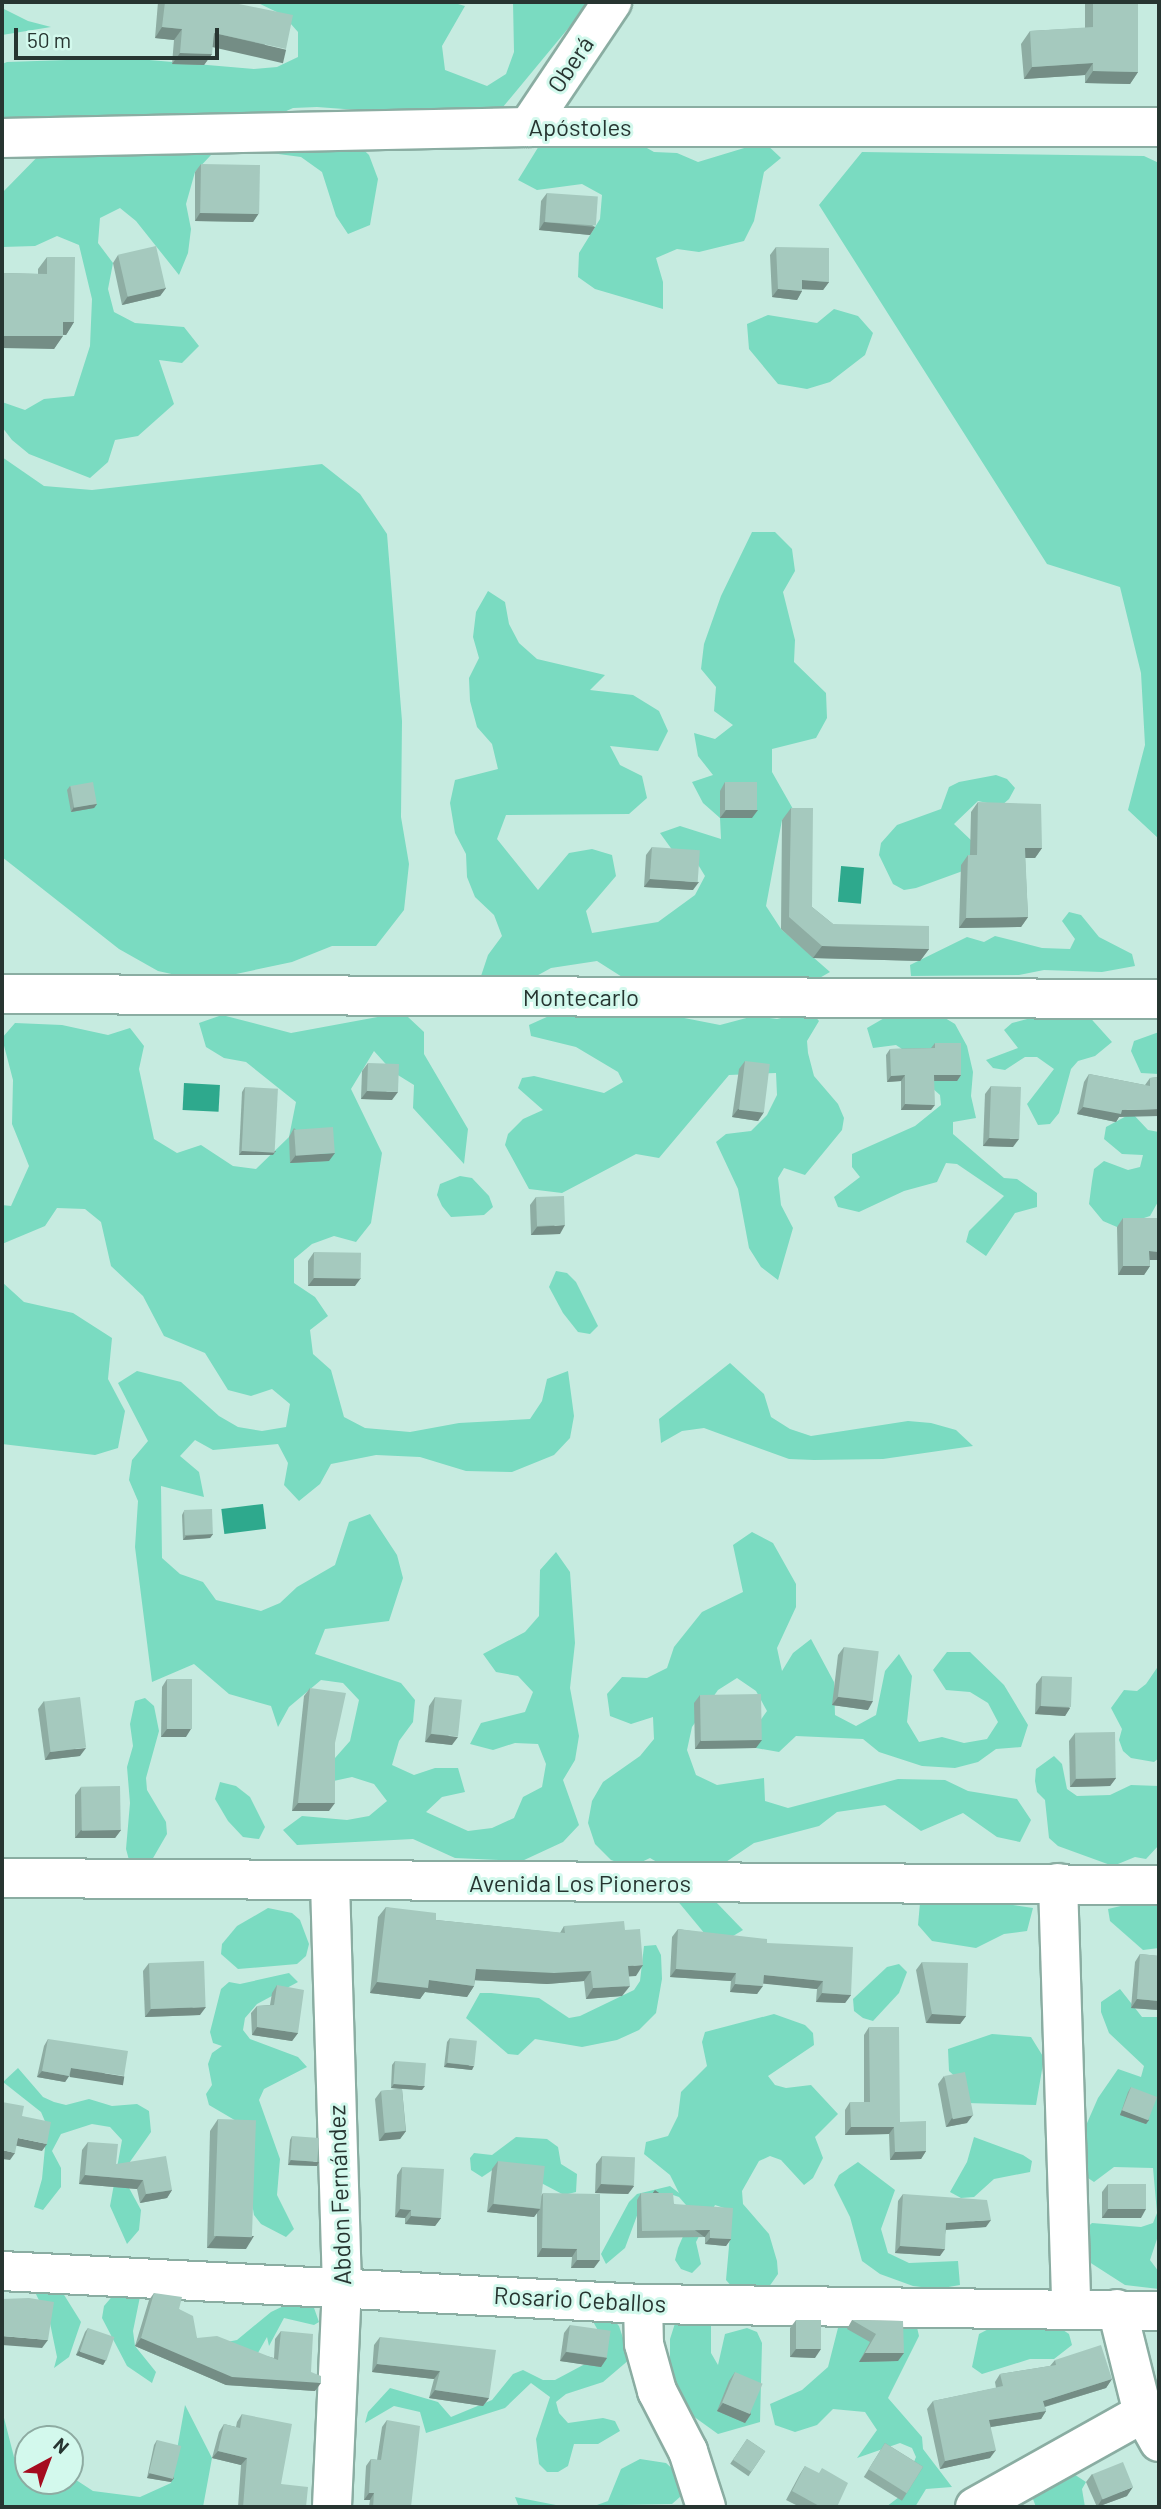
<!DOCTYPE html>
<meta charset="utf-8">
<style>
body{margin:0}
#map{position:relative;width:1161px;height:2509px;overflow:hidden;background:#c6ebe0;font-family:Barlow,sans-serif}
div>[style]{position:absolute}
.green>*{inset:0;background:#7adbc1}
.water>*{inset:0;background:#2ea98d;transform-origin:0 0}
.roads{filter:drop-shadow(2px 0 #8aada2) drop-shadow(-2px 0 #8aada2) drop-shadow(0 2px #8aada2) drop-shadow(0 -2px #8aada2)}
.minor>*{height:38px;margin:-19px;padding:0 19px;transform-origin:19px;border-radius:19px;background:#fff}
.wall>*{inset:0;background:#8eada3;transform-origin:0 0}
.shaded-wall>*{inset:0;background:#748d85;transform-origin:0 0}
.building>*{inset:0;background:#a5c9be;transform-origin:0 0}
span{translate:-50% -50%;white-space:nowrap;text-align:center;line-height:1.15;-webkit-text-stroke:6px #d3f9ed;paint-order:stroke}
.street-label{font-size:24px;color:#273531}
.frame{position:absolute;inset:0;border:4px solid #273531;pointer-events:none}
.north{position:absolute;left:14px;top:2425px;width:70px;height:70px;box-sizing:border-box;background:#d3f9ed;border:2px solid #8eaba2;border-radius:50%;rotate:41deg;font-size:19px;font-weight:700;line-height:28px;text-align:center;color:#273531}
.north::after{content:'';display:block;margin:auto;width:24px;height:32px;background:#a50c1f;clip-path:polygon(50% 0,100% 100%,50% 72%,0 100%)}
.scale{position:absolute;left:14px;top:28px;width:205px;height:32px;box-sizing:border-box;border:4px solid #273531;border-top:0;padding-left:9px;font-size:21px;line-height:24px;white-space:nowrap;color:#273531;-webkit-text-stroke:5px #d3f9ed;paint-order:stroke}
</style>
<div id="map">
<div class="green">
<div style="clip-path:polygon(256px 2px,451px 2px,465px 6px,442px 46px,445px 70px,487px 86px,506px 74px,514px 52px,513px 2px,590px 2px,498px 113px,412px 114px,317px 107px,293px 108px,271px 118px,45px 121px,22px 117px,2px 126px,2px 64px,7px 62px,126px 58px,254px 69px,277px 67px,298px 57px,298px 32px,283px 15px)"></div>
<div style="clip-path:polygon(2px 8px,28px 21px,51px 27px,2px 35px)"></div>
<div style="clip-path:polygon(352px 139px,369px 155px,378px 179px,370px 225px,348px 234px,336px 216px,322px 172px,301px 157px,233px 148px,211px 155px,195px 172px,186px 204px,191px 229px,188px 253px,179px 275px,136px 221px,120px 208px,100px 218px,98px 243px,113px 263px,108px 289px,114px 312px,135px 323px,184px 327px,199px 346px,182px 363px,159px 360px,174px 404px,138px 436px,115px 440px,108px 462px,90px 478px,29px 454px,12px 440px,2px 427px,2px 402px,25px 410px,44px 399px,74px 396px,90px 346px,92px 299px,79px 245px,57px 236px,35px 246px,2px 247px,2px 193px,48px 146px)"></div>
<div style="clip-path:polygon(631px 139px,654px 152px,677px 153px,698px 162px,764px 142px,781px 158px,764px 172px,754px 221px,744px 241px,699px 252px,677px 249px,656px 258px,663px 282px,663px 309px,595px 289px,578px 277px,579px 253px,600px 219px,602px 195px,582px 184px,537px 190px,518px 180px,542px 141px)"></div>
<div style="clip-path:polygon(862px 152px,1144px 156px,1159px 163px,1159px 839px,1128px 810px,1145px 745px,1141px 673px,1120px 587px,1047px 564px,819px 205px)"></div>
<div style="clip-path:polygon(834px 309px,858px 316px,873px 333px,865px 355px,830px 382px,807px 389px,778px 384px,749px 349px,747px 324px,768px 315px,817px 323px)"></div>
<div style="clip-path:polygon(2px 457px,44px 486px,92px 490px,322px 464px,360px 494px,387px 534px,402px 721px,401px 817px,409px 864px,404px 910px,376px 946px,332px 946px,292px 962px,203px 981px,158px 971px,119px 949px,2px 857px)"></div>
<div style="clip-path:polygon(752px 532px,775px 532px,792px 549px,795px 571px,783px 592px,795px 640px,794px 662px,826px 693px,827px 718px,816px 738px,772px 749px,772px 772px,793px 809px,782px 820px,766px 906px,781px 929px,830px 972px,809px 984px,641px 989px,597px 961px,551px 968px,531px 979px,481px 976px,488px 955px,502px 936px,494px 915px,475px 897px,467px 877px,466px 854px,455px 833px,450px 803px,455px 780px,498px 769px,492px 744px,477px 727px,470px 701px,469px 678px,479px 658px,473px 637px,476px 612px,488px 591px,505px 602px,509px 624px,519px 643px,537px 659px,605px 675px,590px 690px,633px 695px,659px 711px,668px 731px,658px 751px,610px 746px,620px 765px,642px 776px,647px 798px,629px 814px,506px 815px,497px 839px,538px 890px,569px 853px,592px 849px,612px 855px,616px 876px,586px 911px,592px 933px,658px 922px,695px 895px,705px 876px,694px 858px,673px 851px,660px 833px,680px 826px,721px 839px,720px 818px,703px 803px,692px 782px,713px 775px,698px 756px,694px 733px,715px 739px,733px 725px,714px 711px,716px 687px,701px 669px,704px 644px,721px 596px)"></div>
<div style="clip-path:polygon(996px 775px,1007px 779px,1015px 788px,1009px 799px,1001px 806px,978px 801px,954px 824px,973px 842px,971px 868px,916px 888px,904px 890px,893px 884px,879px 855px,881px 843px,897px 825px,941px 809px,949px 787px,959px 782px)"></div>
<div style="clip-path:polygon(1069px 912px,1081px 915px,1099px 937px,1132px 954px,1135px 966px,1102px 972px,1044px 970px,1019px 975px,911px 976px,910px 965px,967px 937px,984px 942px,995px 936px,1042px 948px,1070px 949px,1075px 939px,1062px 921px)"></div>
<div style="clip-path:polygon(560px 1011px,674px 1016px,720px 1025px,754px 1016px,777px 1019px,810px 1011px,819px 1021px,807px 1041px,808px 1053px,814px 1076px,838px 1104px,844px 1118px,842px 1130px,805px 1175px,784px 1168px,778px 1178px,781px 1205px,793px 1228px,778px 1280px,761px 1267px,749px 1248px,738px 1189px,716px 1142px,726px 1134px,751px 1131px,767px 1115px,777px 1095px,776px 1073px,729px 1075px,659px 1158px,636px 1154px,562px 1193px,529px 1189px,505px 1145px,508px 1134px,523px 1119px,543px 1110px,518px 1088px,522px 1078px,534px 1076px,604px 1093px,623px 1082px,618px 1072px,576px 1047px,531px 1036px,529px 1025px)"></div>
<div style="clip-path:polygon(1085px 1012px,1112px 1042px,1095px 1056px,1078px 1061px,1071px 1069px,1059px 1113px,1050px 1124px,1038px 1125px,1027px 1104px,1054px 1069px,1037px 1057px,1025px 1057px,1005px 1070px,993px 1068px,986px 1060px,1018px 1048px,1004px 1030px,1012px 1023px,1046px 1014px)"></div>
<div style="clip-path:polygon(222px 1015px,291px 1033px,383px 1016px,408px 1017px,424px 1032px,424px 1054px,468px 1129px,464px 1164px,413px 1108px,414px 1085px,393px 1072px,374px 1051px,351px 1089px,382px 1153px,371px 1223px,356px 1242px,334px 1236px,312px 1244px,294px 1259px,294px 1283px,315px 1297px,328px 1316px,310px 1330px,313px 1354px,331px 1370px,344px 1417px,365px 1428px,410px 1432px,459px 1423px,530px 1419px,542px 1401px,547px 1379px,568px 1371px,574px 1416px,570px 1438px,554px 1455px,512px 1472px,466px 1471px,420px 1457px,376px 1455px,331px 1464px,320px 1484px,299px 1501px,284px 1485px,288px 1463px,278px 1444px,213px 1450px,195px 1440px,180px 1456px,199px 1472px,204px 1497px,161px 1486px,162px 1558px,180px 1574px,203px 1582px,216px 1600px,261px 1611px,280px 1603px,297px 1587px,335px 1565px,349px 1522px,370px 1514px,397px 1555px,403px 1578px,389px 1621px,325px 1629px,315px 1654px,401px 1683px,415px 1700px,413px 1722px,399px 1741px,392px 1765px,414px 1775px,435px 1768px,458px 1768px,465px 1792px,442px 1797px,426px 1812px,468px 1831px,492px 1828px,514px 1818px,523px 1797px,542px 1787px,546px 1764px,538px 1744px,515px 1743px,493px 1750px,470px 1744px,481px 1723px,525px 1712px,533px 1692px,518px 1676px,496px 1672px,483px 1654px,525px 1632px,539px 1616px,540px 1570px,556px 1552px,570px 1572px,575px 1643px,570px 1688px,579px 1736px,575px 1760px,563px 1780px,579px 1825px,563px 1842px,522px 1861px,455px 1858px,413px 1839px,297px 1845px,283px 1830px,302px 1816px,347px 1820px,369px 1816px,387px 1801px,374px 1784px,352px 1777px,329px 1782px,335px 1758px,350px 1741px,359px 1700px,343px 1683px,321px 1680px,289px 1707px,278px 1727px,271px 1706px,229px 1694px,194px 1664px,152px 1682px,135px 1547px,138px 1501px,129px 1480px,132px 1460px,148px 1441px,118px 1383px,137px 1371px,181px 1382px,219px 1416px,238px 1427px,262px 1431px,286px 1427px,290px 1404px,272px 1389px,251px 1396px,228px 1390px,205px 1353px,164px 1336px,143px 1296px,111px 1266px,101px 1222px,85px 1209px,57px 1208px,45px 1226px,2px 1244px,2px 1205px,11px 1206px,29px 1166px,12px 1124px,13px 1080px,2px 1038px,15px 1023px,62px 1025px,108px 1035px,130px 1028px,144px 1046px,139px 1069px,154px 1139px,177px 1153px,201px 1145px,233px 1166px,256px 1169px,289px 1137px,296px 1102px,246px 1062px,224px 1058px,206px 1047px,199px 1023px)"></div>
<div style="clip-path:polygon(886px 1017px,945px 1018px,955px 1024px,967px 1046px,973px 1072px,971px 1096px,976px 1118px,953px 1122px,953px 1134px,1004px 1178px,1017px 1179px,1037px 1193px,1037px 1207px,1015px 1213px,986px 1256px,966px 1242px,969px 1231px,1004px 1196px,957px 1164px,946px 1163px,937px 1182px,904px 1191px,859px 1212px,838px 1207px,834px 1197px,860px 1177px,852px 1167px,852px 1154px,915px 1126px,941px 1105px,940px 1095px,922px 1079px,905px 1051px,896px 1045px,873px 1048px,867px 1028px)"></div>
<div style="clip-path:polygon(1159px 1032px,1159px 1074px,1141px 1073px,1131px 1051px,1134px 1041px)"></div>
<div style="clip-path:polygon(1132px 1113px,1148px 1130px,1159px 1132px,1159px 1200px,1150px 1216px,1117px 1227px,1103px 1221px,1089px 1204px,1092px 1181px,1094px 1169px,1104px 1161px,1128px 1170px,1140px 1167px,1143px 1155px,1122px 1154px,1104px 1139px,1106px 1127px)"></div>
<div style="clip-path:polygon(460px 1176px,472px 1178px,489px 1196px,493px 1207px,484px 1215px,451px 1217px,442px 1206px,437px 1195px,440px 1184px)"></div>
<div style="clip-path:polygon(556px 1271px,567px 1273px,576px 1282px,598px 1326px,590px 1334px,578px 1332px,563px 1313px,549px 1287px)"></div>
<div style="clip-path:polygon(2px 1282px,24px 1302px,73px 1313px,112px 1338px,108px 1379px,125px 1411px,118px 1448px,95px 1455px,2px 1444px)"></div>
<div style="clip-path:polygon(730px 1363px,764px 1394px,771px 1417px,790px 1429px,811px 1436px,908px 1421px,931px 1423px,956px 1430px,973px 1446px,883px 1459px,814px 1460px,789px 1459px,704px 1428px,682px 1431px,661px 1443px,659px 1419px)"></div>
<div style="clip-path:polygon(752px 1532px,773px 1543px,796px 1584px,796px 1607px,777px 1648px,782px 1671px,793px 1653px,811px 1639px,834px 1682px,835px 1715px,856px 1726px,876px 1715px,885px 1671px,899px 1654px,912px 1676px,907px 1722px,919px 1742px,942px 1737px,964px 1743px,987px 1739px,998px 1722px,988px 1703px,970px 1692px,946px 1690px,933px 1670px,947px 1652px,970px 1652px,1004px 1685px,1028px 1725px,1021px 1747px,996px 1749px,978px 1762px,955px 1768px,922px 1766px,879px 1752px,863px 1739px,796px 1736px,779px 1752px,756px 1748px,752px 1732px,767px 1711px,756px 1691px,737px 1678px,718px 1690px,692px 1727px,687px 1750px,696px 1775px,717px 1785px,764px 1778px,765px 1801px,788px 1808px,898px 1779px,945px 1780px,968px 1791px,1017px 1799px,1031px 1820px,1020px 1842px,997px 1837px,963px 1813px,921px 1831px,885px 1805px,837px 1812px,819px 1826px,754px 1843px,717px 1868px,669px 1869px,650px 1858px,631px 1867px,611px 1860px,595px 1844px,588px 1823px,592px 1801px,603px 1782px,640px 1756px,654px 1739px,653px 1717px,631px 1724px,610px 1716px,607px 1694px,622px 1677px,647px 1678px,667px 1668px,674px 1647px,702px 1612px,743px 1592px,733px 1545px)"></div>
<div style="clip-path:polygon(1159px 1665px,1159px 1758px,1154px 1762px,1131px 1758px,1123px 1751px,1119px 1740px,1122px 1729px,1111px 1708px,1124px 1690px,1137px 1691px,1146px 1684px)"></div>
<div style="clip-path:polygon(145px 1698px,154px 1706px,159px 1731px,146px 1778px,147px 1790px,166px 1822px,167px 1834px,149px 1865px,129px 1860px,126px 1849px,130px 1803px,127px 1767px,133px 1746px,130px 1724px,135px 1701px)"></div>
<div style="clip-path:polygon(1054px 1756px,1062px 1764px,1067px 1789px,1077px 1796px,1110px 1795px,1131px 1785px,1159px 1786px,1159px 1845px,1146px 1859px,1135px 1857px,1113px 1866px,1058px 1846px,1049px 1838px,1045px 1800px,1037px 1792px,1035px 1781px,1036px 1769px)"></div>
<div style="clip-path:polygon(220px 1782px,236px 1786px,250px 1797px,265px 1827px,259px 1839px,243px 1837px,228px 1821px,215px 1799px)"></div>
<div style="clip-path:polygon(939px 1894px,1033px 1908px,1027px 1931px,1004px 1934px,976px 1948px,932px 1941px,918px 1925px,920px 1903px)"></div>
<div style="clip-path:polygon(676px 1899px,715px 1901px,743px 1930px,733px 1936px,705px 1934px)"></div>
<div style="clip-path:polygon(1142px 1901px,1159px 1905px,1159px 1948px,1143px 1950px,1110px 1921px,1108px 1909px)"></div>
<div style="clip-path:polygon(268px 1908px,292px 1913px,300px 1920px,309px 1944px,306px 1956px,297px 1964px,238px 1969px,221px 1954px,222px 1944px,237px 1926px)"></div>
<div style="clip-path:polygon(656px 1945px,661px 1955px,662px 1979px,656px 2013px,639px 2030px,617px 2040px,582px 2047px,535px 2039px,518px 2055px,508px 2054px,466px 2018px,480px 1993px,491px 1993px,539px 1998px,569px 2018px,580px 2016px,634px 1990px,640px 1981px,644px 1946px)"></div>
<div style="clip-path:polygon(899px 1964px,907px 1972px,899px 1993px,873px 2021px,863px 2018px,854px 2011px,853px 1999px,887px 1967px)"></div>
<div style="clip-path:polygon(289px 1973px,298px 1982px,257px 2004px,245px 2018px,243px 2030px,250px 2039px,298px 2057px,307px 2067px,264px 2089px,259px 2100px,280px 2159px,277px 2195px,294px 2229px,286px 2237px,261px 2224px,254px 2215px,238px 2122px,209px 2105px,206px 2094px,212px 2085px,208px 2064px,212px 2053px,222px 2046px,213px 2043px,210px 2032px,221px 1989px,229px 1982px,240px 1984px)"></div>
<div style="clip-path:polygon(1120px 1989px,1142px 2017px,1159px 2017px,1159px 2233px,1150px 2260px,1159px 2272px,1159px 2289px,1125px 2285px,1083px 2258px,1083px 2231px,1092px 2223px,1141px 2227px,1153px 2223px,1157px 2213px,1153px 2168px,1114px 2167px,1094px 2182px,1085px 2176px,1084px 2130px,1098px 2098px,1118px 2069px,1141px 2077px,1144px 2066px,1109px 2033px,1101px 2012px,1101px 2002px)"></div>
<div style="clip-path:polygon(774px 2014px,805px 2025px,813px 2033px,814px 2045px,768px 2076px,775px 2085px,786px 2088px,811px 2085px,838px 2114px,815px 2137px,823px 2158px,813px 2178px,804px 2185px,781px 2160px,770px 2156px,759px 2161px,742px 2191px,743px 2204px,769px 2234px,777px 2261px,778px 2274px,771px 2284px,764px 2292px,733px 2288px,726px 2280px,730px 2235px,727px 2209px,715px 2205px,696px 2242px,701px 2264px,692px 2273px,681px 2269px,675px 2260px,678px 2248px,693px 2213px,679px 2197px,667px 2193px,638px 2213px,625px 2248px,606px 2264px,601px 2254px,629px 2202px,637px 2194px,670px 2186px,679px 2193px,670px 2175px,644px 2154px,646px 2142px,668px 2136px,678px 2116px,681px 2092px,707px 2066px,702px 2042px,705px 2032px)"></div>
<div style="clip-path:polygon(992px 2034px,1031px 2037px,1044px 2058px,1036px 2105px,967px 2103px,959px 2080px,949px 2071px,948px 2049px)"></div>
<div style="clip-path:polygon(18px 2068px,43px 2097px,54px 2102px,66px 2105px,89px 2099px,112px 2106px,137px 2104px,149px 2111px,151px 2132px,127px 2166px,128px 2186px,141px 2210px,139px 2230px,127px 2244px,110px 2206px,122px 2140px,110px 2127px,92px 2124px,61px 2134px,52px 2151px,61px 2168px,61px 2187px,43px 2210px,34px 2207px,42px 2179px,47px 2126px,41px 2112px,3px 2082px)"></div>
<div style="clip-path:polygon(516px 2137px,547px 2139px,558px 2147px,561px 2164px,577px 2174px,576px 2192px,564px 2195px,503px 2163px,482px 2177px,471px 2170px,470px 2158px,474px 2153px,492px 2155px)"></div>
<div style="clip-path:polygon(974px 2137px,1023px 2155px,1032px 2161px,1030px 2172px,994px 2179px,974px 2197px,961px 2198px,950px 2192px,967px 2162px)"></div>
<div style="clip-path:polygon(858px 2162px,895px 2190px,881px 2229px,888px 2253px,909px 2263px,958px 2261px,960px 2285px,937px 2289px,913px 2286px,880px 2274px,862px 2261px,850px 2217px,834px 2185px,839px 2175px)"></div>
<div style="clip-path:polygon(121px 2286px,142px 2287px,133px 2331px,135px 2346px,156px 2372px,152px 2383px,127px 2366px,102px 2318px,104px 2306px)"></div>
<div style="clip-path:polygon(34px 2290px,61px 2290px,81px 2322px,69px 2357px,54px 2368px,57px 2357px,50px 2323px)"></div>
<div style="clip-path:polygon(294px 2301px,313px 2305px,319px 2322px,314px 2325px,284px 2318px,269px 2346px,267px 2337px,254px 2360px,227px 2342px,237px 2340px,271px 2312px)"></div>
<div style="clip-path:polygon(590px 2316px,610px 2316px,619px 2326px,630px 2359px,603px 2382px,566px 2394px,556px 2402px,559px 2413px,568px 2423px,603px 2418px,615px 2421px,620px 2431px,598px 2444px,574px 2444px,568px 2466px,558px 2472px,547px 2472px,539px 2464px,536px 2439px,550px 2397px,531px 2383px,505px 2408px,426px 2433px,420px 2412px,394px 2406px,365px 2423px,368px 2412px,390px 2388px,438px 2402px,451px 2417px,492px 2400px,513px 2374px,523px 2370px,543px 2380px,555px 2380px,585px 2364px,601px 2336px)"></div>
<div style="clip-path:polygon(677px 2317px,711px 2318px,711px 2353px,718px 2365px,725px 2334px,747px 2328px,757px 2332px,762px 2343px,760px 2422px,718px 2434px,686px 2411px,670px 2364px,670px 2339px)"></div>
<div style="clip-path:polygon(916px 2323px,919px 2336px,888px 2398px,922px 2437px,923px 2449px,952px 2487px,926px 2489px,915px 2507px,886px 2507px,899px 2497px,916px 2457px,912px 2448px,900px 2443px,857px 2458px,877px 2430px,865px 2412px,833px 2409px,817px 2425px,795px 2432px,775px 2425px,770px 2404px,802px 2390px,828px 2367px,839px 2324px)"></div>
<div style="clip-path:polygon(1000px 2323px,1060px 2328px,1069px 2334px,1072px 2345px,1054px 2359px,1030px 2359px,982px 2374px,972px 2367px,979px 2334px)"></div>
<div style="clip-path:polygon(185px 2405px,212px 2458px,203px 2507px,2px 2507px,2px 2410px,14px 2457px,28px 2460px,28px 2481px,70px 2481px,70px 2476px,93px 2491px,140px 2497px,171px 2483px)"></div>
<div style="clip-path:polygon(640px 2459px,666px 2463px,675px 2471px,683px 2484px,681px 2496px,672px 2504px,519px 2507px,515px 2497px,561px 2506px,597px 2505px,608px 2501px,621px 2469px)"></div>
<div style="clip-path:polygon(1066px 2469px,1086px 2482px,1082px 2489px,1085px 2507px,1036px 2507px,1028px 2486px)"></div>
</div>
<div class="water">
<div style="left:864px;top:868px;width:36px;height:23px;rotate:95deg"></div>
<div style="left:184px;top:1083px;width:36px;height:27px;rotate:3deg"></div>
<div style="left:263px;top:1504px;width:25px;height:42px;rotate:83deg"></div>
</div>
<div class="roads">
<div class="minor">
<div style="left:528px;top:127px;width:151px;rotate:-56.1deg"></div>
<div style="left:2px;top:138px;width:526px;rotate:-1.2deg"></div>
<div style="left:528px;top:127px;width:631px"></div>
<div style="left:2px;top:994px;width:1157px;rotate:0.25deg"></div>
<div style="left:2px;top:1878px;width:1157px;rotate:0.35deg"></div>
<div style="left:330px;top:1883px;width:403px;rotate:88.3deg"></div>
<div style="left:342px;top:2286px;width:221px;rotate:92.6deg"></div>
<div style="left:1058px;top:1883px;width:424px;rotate:88.2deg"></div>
<div style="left:2px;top:2271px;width:642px;rotate:2.95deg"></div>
<div style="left:643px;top:2304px;width:516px;rotate:0.78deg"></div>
<div style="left:643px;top:2304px;width:40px;rotate:88.6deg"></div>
<div style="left:644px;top:2344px;width:49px;rotate:74.5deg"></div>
<div style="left:657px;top:2391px;width:68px;rotate:62.7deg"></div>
<div style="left:688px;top:2451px;width:59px;rotate:72.2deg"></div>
<div style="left:1117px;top:2309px;width:107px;rotate:76deg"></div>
<div style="left:1143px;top:2413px;width:33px;rotate:61deg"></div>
<div style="left:975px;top:2507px;width:193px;rotate:-29.2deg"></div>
</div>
</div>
<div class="wall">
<div style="clip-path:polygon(158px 2px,229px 2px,278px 60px,212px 45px,212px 54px,204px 65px,172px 64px,174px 40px,155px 38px)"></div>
<div style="clip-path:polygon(1085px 2px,1138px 2px,1138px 72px,1130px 84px,1085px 83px,1085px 75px,1024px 79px,1021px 44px,1030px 31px,1085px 28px)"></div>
<div style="clip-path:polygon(201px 164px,259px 213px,253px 222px,195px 221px,195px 172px)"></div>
<div style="clip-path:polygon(547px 193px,595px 227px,590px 235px,539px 230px,541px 201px)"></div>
<div style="clip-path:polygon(776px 247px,829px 282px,823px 290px,802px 289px,802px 291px,797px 300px,772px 297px,770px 255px)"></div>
<div style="clip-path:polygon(118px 255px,166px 288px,160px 296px,122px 305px,113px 263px)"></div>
<div style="clip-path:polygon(47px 257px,74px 322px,66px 335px,63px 335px,54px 349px,3px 273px,38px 274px,38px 269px)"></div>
<div style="clip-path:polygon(725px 782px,752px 818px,720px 818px,720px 791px)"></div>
<div style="clip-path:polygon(70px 786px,97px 804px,94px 808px,71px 812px,67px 790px)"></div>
<div style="clip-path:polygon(978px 802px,1042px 848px,1035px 858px,1025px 858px,1028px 917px,1021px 927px,959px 928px,961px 865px,968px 855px,970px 855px,971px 812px)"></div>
<div style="clip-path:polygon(791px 808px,812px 907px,833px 924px,929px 949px,920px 961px,813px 958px,781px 929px,782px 820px)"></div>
<div style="clip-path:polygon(652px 847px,693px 890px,644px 887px,646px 855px)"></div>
<div style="clip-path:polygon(935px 1043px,961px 1075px,957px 1081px,934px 1081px,931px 1110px,901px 1110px,901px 1081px,887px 1082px,886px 1055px,890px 1049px,931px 1048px)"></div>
<div style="clip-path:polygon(745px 1061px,764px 1112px,758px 1121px,732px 1117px,739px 1069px)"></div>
<div style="clip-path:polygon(368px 1063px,392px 1100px,361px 1099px,362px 1071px)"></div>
<div style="clip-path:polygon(1089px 1074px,1145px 1085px,1150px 1078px,1159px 1077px,1119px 1117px,1116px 1122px,1077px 1114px,1084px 1082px)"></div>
<div style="clip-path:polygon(991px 1086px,1013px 1147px,983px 1146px,985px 1094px)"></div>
<div style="clip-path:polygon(245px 1087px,273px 1155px,239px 1155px,242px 1092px)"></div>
<div style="clip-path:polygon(294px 1128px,329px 1161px,290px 1163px,289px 1137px)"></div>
<div style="clip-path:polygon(536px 1197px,560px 1234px,531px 1235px,530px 1205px)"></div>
<div style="clip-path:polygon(1123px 1218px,1159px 1218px,1159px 1260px,1150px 1260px,1150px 1266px,1144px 1275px,1118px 1275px,1117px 1227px)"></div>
<div style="clip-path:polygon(314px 1252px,355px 1286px,308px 1286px,308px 1261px)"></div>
<div style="clip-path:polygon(184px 1511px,213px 1534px,210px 1538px,183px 1540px,182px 1515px)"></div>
<div style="clip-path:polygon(844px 1647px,868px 1710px,832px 1705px,838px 1655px)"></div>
<div style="clip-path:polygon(1042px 1676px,1070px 1708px,1065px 1716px,1035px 1714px,1036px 1684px)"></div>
<div style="clip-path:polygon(167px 1679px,186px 1737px,161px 1737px,162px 1687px)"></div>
<div style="clip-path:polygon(310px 1688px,329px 1811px,292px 1811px,304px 1696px)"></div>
<div style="clip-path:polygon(700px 1695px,756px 1748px,695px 1749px,694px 1703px)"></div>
<div style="clip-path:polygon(435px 1697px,452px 1745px,425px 1742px,429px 1706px)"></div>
<div style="clip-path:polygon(44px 1701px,80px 1756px,45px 1760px,38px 1709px)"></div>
<div style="clip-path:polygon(1075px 1733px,1116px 1778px,1110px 1786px,1070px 1787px,1069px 1741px)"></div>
<div style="clip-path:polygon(81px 1787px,121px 1830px,115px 1838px,75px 1838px,75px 1795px)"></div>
<div style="clip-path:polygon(386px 1907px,436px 1920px,560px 1933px,564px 1926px,625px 1930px,636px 1976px,629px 1976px,622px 1996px,586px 1999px,584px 1981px,547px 1984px,475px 1980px,474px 1986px,467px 1997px,425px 1992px,420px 1999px,370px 1993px,378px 1917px)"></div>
<div style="clip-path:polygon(678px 1929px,767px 1943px,851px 1995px,845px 2003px,816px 2002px,817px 1989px,763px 1983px,757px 1994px,730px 1992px,731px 1981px,670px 1977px,672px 1937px)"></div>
<div style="clip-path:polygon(1140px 1954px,1159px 1956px,1159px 2010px,1131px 2008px,1135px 1962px)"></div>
<div style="clip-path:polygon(922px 1962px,966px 2016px,960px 2024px,926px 2023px,916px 1970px)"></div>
<div style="clip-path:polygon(149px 1963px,200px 2015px,145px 2017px,143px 1971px)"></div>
<div style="clip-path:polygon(277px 1985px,298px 2033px,292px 2041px,252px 2035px,251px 2013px,257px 2006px,270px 2005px,272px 1993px)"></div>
<div style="clip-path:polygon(869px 2027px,900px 2122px,926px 2151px,921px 2159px,890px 2160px,889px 2134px,845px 2135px,845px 2110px,850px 2102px,864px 2102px,864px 2035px)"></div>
<div style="clip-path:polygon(450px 2038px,472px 2070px,444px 2067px,447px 2042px)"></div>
<div style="clip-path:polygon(48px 2039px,120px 2083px,70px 2075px,65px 2082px,37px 2077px,44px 2046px)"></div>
<div style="clip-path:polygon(395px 2061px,422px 2090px,402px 2089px,406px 2131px,400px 2139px,379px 2141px,375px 2099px,381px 2091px,401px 2089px,391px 2088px,392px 2065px)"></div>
<div style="clip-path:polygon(944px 2076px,967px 2123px,946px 2127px,938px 2084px)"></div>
<div style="clip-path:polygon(1131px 2087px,1149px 2120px,1146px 2124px,1120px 2115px,1128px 2092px)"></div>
<div style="clip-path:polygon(218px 2119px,246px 2249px,207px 2248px,210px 2131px)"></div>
<div style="clip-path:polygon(292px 2136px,317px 2166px,288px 2165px,290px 2140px)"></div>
<div style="clip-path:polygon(88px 2142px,116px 2164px,172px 2190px,167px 2198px,140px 2203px,137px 2189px,79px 2184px,82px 2150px)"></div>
<div style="clip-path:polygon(602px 2156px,634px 2186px,628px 2194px,595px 2193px,596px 2164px)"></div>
<div style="clip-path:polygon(498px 2161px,541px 2196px,543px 2193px,594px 2268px,571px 2268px,572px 2257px,537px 2257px,537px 2213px,534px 2217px,487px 2212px,492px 2169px)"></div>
<div style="clip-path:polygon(402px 2167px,441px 2218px,435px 2226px,405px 2224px,405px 2218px,395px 2217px,397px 2175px)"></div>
<div style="clip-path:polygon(1108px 2184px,1141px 2218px,1102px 2218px,1102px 2192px)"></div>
<div style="clip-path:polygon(641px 2193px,674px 2204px,731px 2239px,726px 2246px,705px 2244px,705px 2237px,637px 2238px,637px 2200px)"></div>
<div style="clip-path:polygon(903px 2194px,986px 2227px,946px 2230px,940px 2256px,895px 2253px,898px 2201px)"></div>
<div style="clip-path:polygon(154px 2293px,179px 2309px,197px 2338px,274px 2358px,275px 2339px,281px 2331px,311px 2372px,315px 2391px,226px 2385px,135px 2346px,149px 2300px)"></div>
<div style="clip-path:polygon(796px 2320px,815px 2358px,790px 2357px,790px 2328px)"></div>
<div style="clip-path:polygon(852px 2320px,903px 2321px,898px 2361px,859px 2362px,870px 2342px,847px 2329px)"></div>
<div style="clip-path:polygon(570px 2325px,607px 2358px,601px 2367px,560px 2361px,564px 2333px)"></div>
<div style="clip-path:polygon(88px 2328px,106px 2360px,103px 2365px,76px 2355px,85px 2332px)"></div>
<div style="clip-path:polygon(380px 2337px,489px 2398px,483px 2406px,429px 2398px,434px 2379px,372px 2372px,374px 2345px)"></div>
<div style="clip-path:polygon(1055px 2360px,1112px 2379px,1106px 2388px,1045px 2407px,1046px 2411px,1041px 2419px,991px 2427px,990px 2458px,940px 2469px,927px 2409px,933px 2401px,996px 2388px,995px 2382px,1000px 2374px,1050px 2366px)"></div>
<div style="clip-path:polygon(735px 2372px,751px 2414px,745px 2423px,717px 2411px,729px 2381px)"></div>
<div style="clip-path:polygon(242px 2414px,281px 2484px,306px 2507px,238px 2507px,241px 2465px,212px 2458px,219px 2432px,224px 2424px,236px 2427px,237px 2422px)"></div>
<div style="clip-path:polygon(387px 2420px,411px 2507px,369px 2507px,370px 2500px,364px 2500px,366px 2466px,371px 2459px,377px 2460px,382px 2427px)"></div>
<div style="left:747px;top:2439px;width:22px;height:30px;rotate:34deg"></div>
<div style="clip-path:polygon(157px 2440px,174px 2478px,171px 2482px,147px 2478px,154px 2445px)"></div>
<div style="left:885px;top:2443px;width:45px;height:40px;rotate:32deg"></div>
<div style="clip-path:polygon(805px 2466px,837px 2507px,800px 2507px,786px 2500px,800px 2474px)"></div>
<div style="clip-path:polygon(1092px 2474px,1127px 2496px,1097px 2507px,1086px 2482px)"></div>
</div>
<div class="shaded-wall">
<div style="clip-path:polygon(162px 27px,182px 29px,174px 40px,155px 38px)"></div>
<div style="left:214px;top:33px;width:74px;height:14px;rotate:13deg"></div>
<div style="clip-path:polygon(180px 53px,212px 54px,204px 65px,172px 64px)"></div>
<div style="clip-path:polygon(1093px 63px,1085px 75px,1024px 79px,1032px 67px)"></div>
<div style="clip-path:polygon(1093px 71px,1138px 72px,1130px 84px,1085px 83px)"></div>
<div style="clip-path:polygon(200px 213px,259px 213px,253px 222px,195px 221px)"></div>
<div style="clip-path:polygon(544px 222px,595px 227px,590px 235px,539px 230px)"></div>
<div style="clip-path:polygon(802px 280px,829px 282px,823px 290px,796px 289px)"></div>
<div style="clip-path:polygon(166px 288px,160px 296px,122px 305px,128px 296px)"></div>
<div style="clip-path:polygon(778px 289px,802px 291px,797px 300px,772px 297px)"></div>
<div style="clip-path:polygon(63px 322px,74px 322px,66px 335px,55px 334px)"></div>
<div style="clip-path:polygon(2px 336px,63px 336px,54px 349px,2px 348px)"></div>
<div style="clip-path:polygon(97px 804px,94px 808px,71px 812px,74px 807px)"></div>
<div style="clip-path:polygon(726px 810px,758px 810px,752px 818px,720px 818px)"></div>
<div style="clip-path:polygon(1025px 848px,1042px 848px,1035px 858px,1018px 858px)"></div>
<div style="clip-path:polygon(650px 879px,699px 882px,693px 890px,644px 887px)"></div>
<div style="clip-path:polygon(1028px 917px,1021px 927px,959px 928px,966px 918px)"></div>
<div style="clip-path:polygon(822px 946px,929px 949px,920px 961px,813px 958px)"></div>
<div style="clip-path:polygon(905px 1075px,901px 1081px,887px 1082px,891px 1076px)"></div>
<div style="clip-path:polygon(934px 1075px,961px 1075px,957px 1081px,930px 1081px)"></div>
<div style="clip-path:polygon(367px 1091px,398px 1092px,392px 1100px,361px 1099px)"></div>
<div style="clip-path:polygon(905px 1104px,935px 1105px,931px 1110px,901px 1110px)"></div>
<div style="clip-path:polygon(1083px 1107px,1122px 1110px,1159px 1109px,1159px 1116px,1119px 1117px,1116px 1122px,1077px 1114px)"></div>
<div style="clip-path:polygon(738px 1109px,764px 1112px,758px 1121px,732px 1117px)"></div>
<div style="clip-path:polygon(989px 1138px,1019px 1139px,1013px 1147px,983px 1146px)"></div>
<div style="clip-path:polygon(242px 1151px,276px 1151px,273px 1155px,239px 1155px)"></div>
<div style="clip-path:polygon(335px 1153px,329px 1161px,290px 1163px,296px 1155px)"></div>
<div style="clip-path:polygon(565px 1225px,560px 1234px,531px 1235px,537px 1227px)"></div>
<div style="clip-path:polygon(1149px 1251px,1159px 1252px,1159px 1260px,1144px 1260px)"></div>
<div style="clip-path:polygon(1123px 1266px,1150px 1266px,1144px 1275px,1118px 1275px)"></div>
<div style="clip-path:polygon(314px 1278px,361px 1278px,355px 1286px,308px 1286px)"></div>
<div style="clip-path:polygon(213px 1534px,210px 1538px,183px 1540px,186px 1536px)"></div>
<div style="clip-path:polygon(838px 1697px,873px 1701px,868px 1710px,832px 1705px)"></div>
<div style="clip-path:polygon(1040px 1706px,1070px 1708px,1065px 1716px,1035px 1714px)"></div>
<div style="clip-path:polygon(167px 1729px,191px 1729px,186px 1737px,161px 1737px)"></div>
<div style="clip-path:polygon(431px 1734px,458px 1737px,452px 1745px,425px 1742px)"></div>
<div style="clip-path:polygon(701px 1740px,762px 1740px,756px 1748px,695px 1749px)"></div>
<div style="clip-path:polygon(86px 1748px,80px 1756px,45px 1760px,50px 1752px)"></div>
<div style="clip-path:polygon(1116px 1778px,1110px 1786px,1070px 1787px,1076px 1779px)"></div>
<div style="clip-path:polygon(298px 1803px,335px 1803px,329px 1811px,292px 1811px)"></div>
<div style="clip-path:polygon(81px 1830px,121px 1830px,115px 1838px,75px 1838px)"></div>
<div style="clip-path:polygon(643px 1965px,636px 1976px,621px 1977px,628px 1966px)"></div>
<div style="clip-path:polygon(476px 1969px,591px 1971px,584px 1981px,547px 1984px,469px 1980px)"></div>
<div style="clip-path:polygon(676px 1969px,736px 1973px,731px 1981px,670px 1977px)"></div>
<div style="clip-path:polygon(764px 1975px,823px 1981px,817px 1989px,758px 1983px)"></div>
<div style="clip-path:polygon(429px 1980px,474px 1986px,467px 1997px,425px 1992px,420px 1999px,370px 1993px,377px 1982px)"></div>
<div style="clip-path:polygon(735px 1984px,763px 1986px,757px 1994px,730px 1992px)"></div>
<div style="clip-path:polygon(630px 1986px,622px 1996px,586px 1999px,593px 1988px)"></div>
<div style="clip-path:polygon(822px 1993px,851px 1995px,845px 2003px,816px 2002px)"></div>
<div style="clip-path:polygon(1137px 1999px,1159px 2001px,1159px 2010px,1131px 2008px)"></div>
<div style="clip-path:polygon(206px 2007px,200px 2015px,145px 2017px,151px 2009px)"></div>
<div style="clip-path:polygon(932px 2014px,966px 2016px,960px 2024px,926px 2023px)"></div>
<div style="clip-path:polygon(257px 2027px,298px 2033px,292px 2041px,252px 2035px)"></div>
<div style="clip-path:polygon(447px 2063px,474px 2066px,472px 2070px,444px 2067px)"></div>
<div style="left:71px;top:2068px;width:54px;height:9px;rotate:9deg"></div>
<div style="clip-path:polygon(42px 2071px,69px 2076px,65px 2082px,37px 2077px)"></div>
<div style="clip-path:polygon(394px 2084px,425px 2086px,422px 2090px,391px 2088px)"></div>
<div style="clip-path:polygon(1122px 2110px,1149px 2120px,1146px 2124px,1120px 2115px)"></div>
<div style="clip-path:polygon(973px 2115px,967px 2123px,946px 2127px,952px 2118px)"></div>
<div style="clip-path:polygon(851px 2127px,894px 2127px,889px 2134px,845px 2135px)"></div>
<div style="clip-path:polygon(406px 2131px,400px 2139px,379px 2141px,385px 2133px)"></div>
<div style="clip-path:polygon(18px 2138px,47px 2144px,42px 2151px,13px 2145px)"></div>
<div style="clip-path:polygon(2px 2150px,15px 2153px,10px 2160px,2px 2159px)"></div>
<div style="clip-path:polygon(926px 2151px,921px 2159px,890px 2160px,895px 2152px)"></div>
<div style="clip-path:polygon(291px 2160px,319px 2162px,317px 2166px,288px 2165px)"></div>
<div style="clip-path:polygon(85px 2175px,143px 2180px,137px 2189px,79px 2184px)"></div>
<div style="clip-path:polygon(601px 2184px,634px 2186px,628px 2194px,595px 2193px)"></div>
<div style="clip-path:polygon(172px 2190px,167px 2198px,140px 2203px,146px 2194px)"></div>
<div style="clip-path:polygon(493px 2204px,540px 2209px,534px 2217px,487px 2212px)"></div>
<div style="clip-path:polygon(400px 2209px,411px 2210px,405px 2218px,395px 2217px)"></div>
<div style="clip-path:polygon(1108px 2209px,1146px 2209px,1141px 2218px,1102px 2218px)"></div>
<div style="clip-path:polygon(411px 2216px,441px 2218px,435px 2226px,405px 2224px)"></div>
<div style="clip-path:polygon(991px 2220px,986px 2227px,941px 2230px,946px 2223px)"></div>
<div style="left:710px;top:2230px;width:9px;height:68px;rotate:126deg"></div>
<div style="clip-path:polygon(216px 2236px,254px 2236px,246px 2249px,207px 2248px)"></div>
<div style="clip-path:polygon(710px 2238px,731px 2239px,726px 2246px,705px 2244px)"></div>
<div style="clip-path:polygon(900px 2246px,945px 2249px,940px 2256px,895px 2253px)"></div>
<div style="clip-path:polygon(542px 2248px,577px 2249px,572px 2257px,537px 2257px)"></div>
<div style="clip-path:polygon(577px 2260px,600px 2260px,594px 2268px,571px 2268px)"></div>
<div style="clip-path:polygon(2px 2336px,48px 2340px,42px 2348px,2px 2345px)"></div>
<div style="clip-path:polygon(141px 2338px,321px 2383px,315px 2391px,226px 2385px,135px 2346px)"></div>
<div style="clip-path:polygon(796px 2349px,821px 2349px,815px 2358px,790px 2357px)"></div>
<div style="clip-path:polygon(79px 2351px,106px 2360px,103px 2365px,76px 2355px)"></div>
<div style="clip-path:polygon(566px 2352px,607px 2358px,601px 2367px,560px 2361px)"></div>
<div style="clip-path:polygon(865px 2353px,904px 2353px,898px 2361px,859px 2362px)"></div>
<div style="clip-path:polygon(377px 2364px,440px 2371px,434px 2379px,372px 2372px)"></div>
<div style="clip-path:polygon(1112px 2379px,1106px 2388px,1037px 2409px,1043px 2401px)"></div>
<div style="clip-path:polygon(435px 2390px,489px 2398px,483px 2406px,429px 2398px)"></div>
<div style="clip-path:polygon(723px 2403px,751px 2414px,745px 2423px,717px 2411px)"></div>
<div style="clip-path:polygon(1046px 2411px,1041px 2419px,984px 2428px,989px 2420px)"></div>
<div style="clip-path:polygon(996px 2450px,990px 2458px,940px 2469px,945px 2461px)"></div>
<div style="clip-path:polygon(218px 2451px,247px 2458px,241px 2465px,212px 2458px)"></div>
<div style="clip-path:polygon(150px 2473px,174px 2478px,171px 2482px,147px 2478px)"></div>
<div style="clip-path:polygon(1133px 2487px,1127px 2496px,1097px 2507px,1102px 2499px)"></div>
<div style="clip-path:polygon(369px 2493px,374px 2493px,370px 2500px,364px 2500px)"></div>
</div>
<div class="building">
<div style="clip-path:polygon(165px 2px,229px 2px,293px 15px,286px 49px,214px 33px,212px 54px,180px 53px,182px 29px,162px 27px)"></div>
<div style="clip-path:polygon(1093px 2px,1138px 2px,1138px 72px,1093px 71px,1093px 63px,1032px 67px,1030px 31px,1093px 27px)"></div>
<div style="left:201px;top:164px;width:59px;height:49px;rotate:1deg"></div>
<div style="left:547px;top:193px;width:51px;height:29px;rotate:4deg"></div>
<div style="left:156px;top:246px;width:43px;height:39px;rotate:77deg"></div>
<div style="clip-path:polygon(776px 247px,829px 248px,829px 282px,802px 280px,802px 291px,778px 289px)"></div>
<div style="clip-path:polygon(2px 257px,3px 257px,3px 273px,47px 274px,47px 257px,75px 257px,74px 322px,63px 322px,63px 336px,2px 336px)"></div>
<div style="left:93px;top:782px;width:22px;height:23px;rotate:80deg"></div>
<div style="left:725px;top:782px;width:32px;height:28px"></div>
<div style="clip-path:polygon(978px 802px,1041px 804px,1042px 848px,1025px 848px,1028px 917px,966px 918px,968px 855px,977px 855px)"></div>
<div style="clip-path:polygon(791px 808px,813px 808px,812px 907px,833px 924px,929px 926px,929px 949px,822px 946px,789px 917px)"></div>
<div style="left:652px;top:847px;width:48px;height:32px;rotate:4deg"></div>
<div style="clip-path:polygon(935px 1043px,961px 1043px,961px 1075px,934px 1075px,935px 1105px,905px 1104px,905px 1075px,891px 1076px,890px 1049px,935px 1048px)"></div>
<div style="left:745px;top:1061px;width:25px;height:49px;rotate:7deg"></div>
<div style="left:368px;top:1063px;width:31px;height:28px;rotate:2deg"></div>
<div style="clip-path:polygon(1089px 1074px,1150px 1086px,1150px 1078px,1159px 1077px,1159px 1109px,1122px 1110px,1121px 1114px,1083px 1107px)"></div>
<div style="left:991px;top:1086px;width:30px;height:52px;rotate:2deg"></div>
<div style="left:245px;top:1087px;width:33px;height:64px;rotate:3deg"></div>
<div style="left:333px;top:1127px;width:26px;height:39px;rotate:86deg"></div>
<div style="left:564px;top:1196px;width:29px;height:28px;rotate:88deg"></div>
<div style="clip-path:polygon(1123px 1218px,1159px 1218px,1159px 1252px,1149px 1251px,1150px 1266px,1123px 1266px)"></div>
<div style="left:314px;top:1252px;width:47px;height:26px;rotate:1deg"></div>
<div style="left:212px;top:1509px;width:25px;height:28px;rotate:88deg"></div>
<div style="left:844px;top:1647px;width:35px;height:50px;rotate:7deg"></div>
<div style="left:1042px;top:1676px;width:30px;height:30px;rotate:2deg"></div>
<div style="left:167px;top:1679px;width:25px;height:50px"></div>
<div style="clip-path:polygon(310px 1688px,346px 1693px,335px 1743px,335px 1803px,298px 1803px)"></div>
<div style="left:761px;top:1694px;width:46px;height:61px;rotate:89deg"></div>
<div style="left:80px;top:1697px;width:51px;height:36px;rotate:83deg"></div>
<div style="left:435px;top:1697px;width:27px;height:37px;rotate:6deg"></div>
<div style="left:1115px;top:1732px;width:46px;height:40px;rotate:89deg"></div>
<div style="left:120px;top:1786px;width:44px;height:39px;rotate:89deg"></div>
<div style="clip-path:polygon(386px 1907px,436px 1913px,436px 1920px,565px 1933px,564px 1926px,624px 1921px,625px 1930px,640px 1929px,643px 1965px,628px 1966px,630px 1986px,593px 1988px,591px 1971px,554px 1973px,476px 1969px,474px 1986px,429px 1980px,428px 1988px,377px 1982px)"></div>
<div style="clip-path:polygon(678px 1929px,767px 1939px,767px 1943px,853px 1947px,851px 1995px,822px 1993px,823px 1981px,764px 1975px,763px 1986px,735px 1984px,736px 1973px,676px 1969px)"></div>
<div style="clip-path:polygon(1140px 1954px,1159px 1956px,1159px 2001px,1137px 1999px)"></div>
<div style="left:204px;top:1961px;width:46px;height:55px;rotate:88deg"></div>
<div style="clip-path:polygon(922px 1962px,968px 1963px,966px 2016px,932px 2014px)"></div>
<div style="clip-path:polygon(277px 1985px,304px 1990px,298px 2033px,257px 2027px,257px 2006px,274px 2005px)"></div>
<div style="clip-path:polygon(869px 2027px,899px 2027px,900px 2122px,926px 2121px,926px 2151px,895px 2152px,894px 2127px,851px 2127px,850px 2102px,870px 2102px)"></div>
<div style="left:450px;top:2038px;width:27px;height:25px;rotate:6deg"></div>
<div style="clip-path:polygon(48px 2039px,128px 2051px,124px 2076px,71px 2068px,69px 2076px,42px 2071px)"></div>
<div style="left:395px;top:2061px;width:31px;height:23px;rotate:4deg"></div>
<div style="left:965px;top:2072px;width:44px;height:21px;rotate:79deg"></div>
<div style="left:1131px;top:2087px;width:28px;height:25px;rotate:21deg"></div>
<div style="left:402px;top:2089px;width:42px;height:21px;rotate:85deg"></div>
<div style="clip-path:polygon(2px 2102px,24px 2106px,22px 2116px,51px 2122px,47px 2144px,18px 2138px,15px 2153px,2px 2150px)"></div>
<div style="left:218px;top:2119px;width:38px;height:117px;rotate:2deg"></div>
<div style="left:292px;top:2136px;width:27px;height:24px;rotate:4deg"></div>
<div style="clip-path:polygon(88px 2142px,118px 2144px,116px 2164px,166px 2156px,172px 2190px,146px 2194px,143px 2180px,85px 2175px)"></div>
<div style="left:602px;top:2156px;width:33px;height:28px;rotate:2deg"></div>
<div style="left:498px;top:2161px;width:47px;height:43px;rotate:6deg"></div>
<div style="clip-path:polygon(402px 2167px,444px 2169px,441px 2218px,411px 2216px,411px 2210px,400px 2209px)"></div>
<div style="left:1108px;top:2184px;width:38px;height:25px"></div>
<div style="clip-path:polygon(543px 2193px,600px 2194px,600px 2260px,577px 2260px,577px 2249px,542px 2248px)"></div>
<div style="clip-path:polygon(641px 2193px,673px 2193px,674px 2204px,733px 2208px,731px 2239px,710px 2238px,710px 2230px,642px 2231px)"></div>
<div style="clip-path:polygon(903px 2194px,987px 2200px,991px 2220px,946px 2223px,945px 2249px,900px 2246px)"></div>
<div style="clip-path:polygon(154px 2293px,182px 2297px,179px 2309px,193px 2316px,197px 2338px,217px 2336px,278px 2360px,281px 2331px,313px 2334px,311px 2372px,321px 2376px,321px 2383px,232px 2377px,141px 2338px)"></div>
<div style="clip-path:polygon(29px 2298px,54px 2302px,48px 2340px,2px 2336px,2px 2299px)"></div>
<div style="left:796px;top:2320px;width:25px;height:29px"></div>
<div style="clip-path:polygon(852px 2320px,903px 2321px,904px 2353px,865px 2353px,876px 2334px)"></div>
<div style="left:570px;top:2325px;width:41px;height:27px;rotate:8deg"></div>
<div style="left:88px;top:2328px;width:28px;height:25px;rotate:19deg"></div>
<div style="clip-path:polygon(380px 2337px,496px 2350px,489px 2398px,435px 2390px,440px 2371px,377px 2364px)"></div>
<div style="clip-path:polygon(1101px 2345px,1112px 2379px,1043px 2401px,1046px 2411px,989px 2420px,996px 2450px,945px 2461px,933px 2401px,1003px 2386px,1000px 2374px,1056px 2365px,1055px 2360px)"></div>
<div style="left:735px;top:2372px;width:30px;height:33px;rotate:23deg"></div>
<div style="clip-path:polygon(242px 2414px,292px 2424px,281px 2484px,308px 2487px,306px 2507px,243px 2507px,247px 2458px,218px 2451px,224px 2424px,240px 2428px)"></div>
<div style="clip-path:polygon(387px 2420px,420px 2426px,411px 2507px,373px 2507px,374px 2493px,369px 2493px,371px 2459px,381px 2460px)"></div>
<div style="left:747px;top:2439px;width:22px;height:25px;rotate:34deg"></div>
<div style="left:157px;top:2440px;width:25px;height:34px;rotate:14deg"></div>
<div style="left:885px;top:2443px;width:45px;height:31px;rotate:32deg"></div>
<div style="left:1123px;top:2462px;width:27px;height:33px;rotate:68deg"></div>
<div style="clip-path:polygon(805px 2466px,819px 2473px,822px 2468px,848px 2483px,837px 2507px,821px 2507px,792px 2491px)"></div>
</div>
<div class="street-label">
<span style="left:570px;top:64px;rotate:-56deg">Oberá</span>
<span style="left:580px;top:127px">Apóstoles</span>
<span style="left:581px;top:997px">Montecarlo</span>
<span style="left:580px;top:1883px">Avenida Los Pioneros</span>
<span style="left:339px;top:2195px;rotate:-92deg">Abdon Fernández</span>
<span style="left:580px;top:2299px;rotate:3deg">Rosario Ceballos</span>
</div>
<div class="frame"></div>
<div class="north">N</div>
<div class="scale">50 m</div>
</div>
